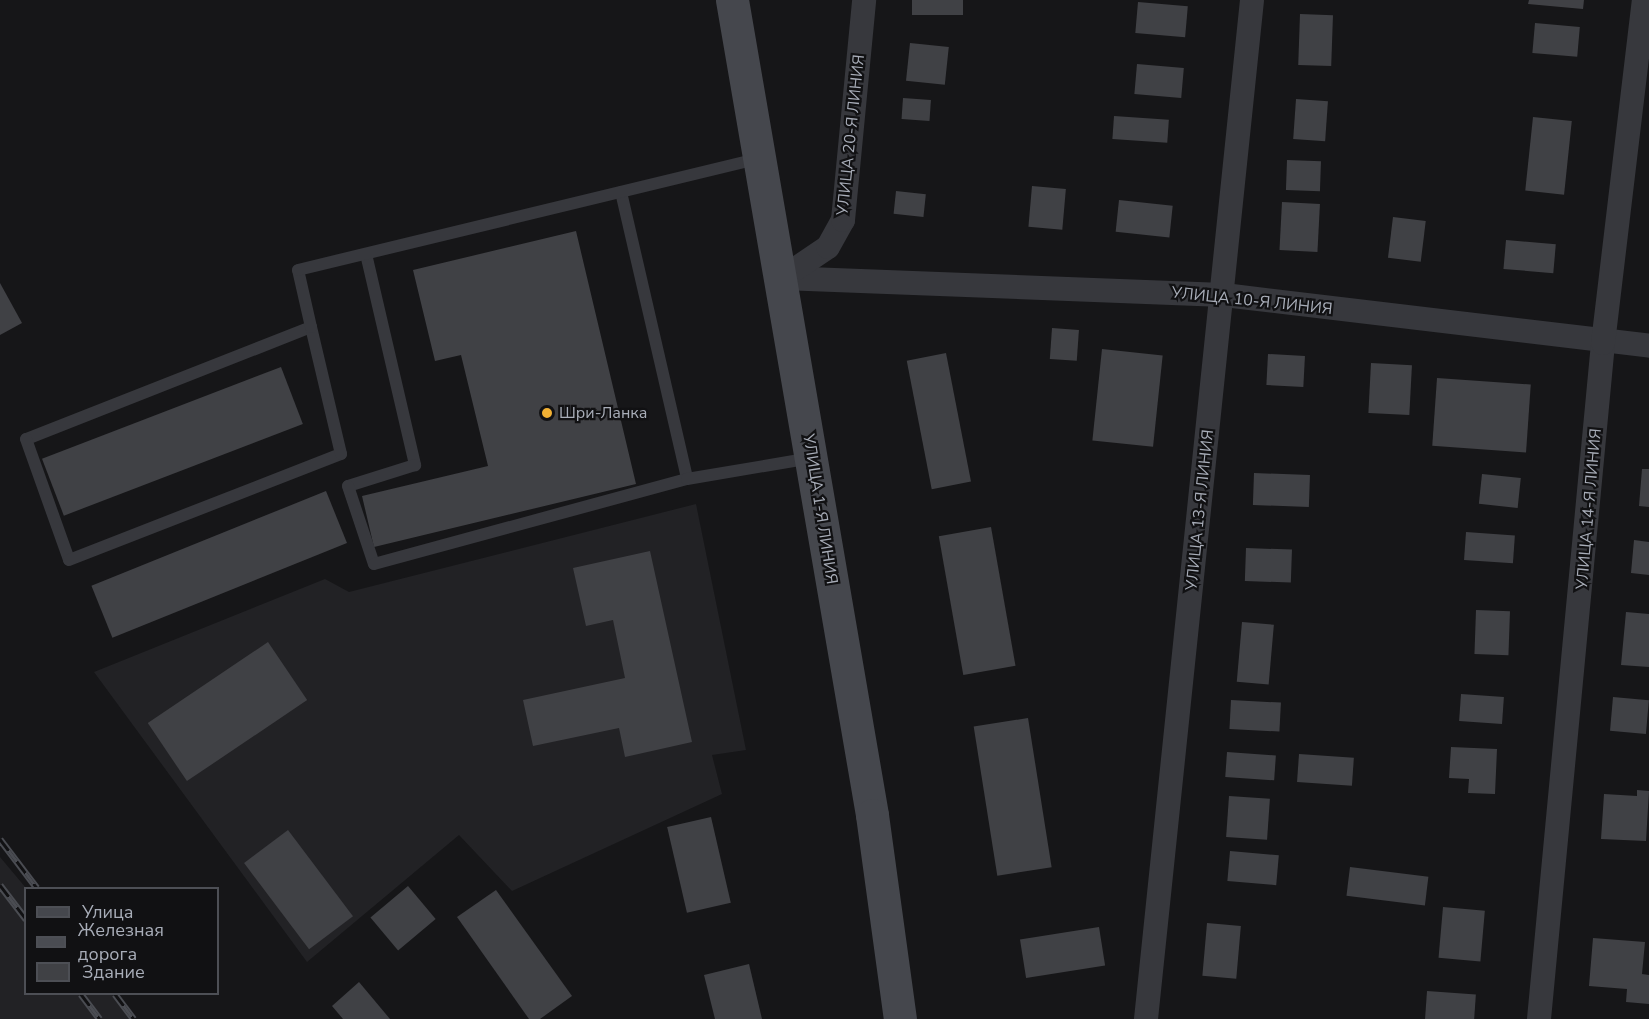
<!DOCTYPE html>
<meta charset="utf-8">
<style>
body{margin:0}
#map{position:relative;width:1649px;height:1019px;overflow:hidden;background:#161618;font-family:"Nunito Sans",sans-serif}
div>[style]{position:absolute}
.built>*{inset:0;background:#222225}
.building>*{inset:0;background:#404145;transform-origin:0 0}
.service>*{height:12px;margin:-6px;padding:0 6px;transform-origin:6px;border-radius:6px;background:#37383d}
.minor>*{height:24px;margin:-12px;padding:0 12px;transform-origin:12px;border-radius:12px;background:#37383d}
.secondary>*{height:33px;margin:-16.5px;padding:0 16.5px;transform-origin:16.5px;border-radius:16.5px;background:#45474d}
.rail>*{height:7px;margin-top:-3.5px;transform-origin:0;background:repeating-linear-gradient(90deg,#111113 0 14px,#4a4c52 0 28px);box-sizing:border-box;border-block:2px solid #4a4c52}
.dots>*{width:16px;height:16px;translate:-50% -50%;box-sizing:border-box;border:3px solid #111113;border-radius:50%}
span{translate:-50% -50%;white-space:nowrap;text-align:center;line-height:1.15;-webkit-text-stroke:4.5px #111113;paint-order:stroke}
.street-label{font-size:16px;color:#a8adb8}
.poi-label{font-size:16px;color:#a8adb8}
.left{translate:0 -50%;text-align:left}
.legend{position:absolute;left:24px;top:887px;width:195px;height:108px;box-sizing:border-box;background:#111113;border:2px solid #4d4f55;margin:0;padding:8px 10px;list-style:none;font-size:18px;color:#a8adb8}
.legend li{display:flex;align-items:center;gap:12px;height:30px}
.legend b{width:30px;border:2px solid #4d4f55}
</style>
<div id="map">
<div class="built">
<div style="clip-path:polygon(696px 504px,746px 750px,712px 755px,722px 794px,512px 891px,459px 835px,307px 962px,94px 672px,325px 579px,349px 592px)"></div>
<div style="clip-path:polygon(0 857px,26px 888px,26px 994px,114px 994px,135px 1019px,0 1019px)"></div>
</div>
<div class="building">
<div style="left:912px;top:0;width:51px;height:15px"></div>
<div style="clip-path:polygon(1529px 0,1584px 0,1583px 9px,1528px 4px)"></div>
<div style="left:1138px;top:2px;width:50px;height:31px;rotate:5deg"></div>
<div style="left:1300px;top:14px;width:33px;height:51px;rotate:2deg"></div>
<div style="left:1535px;top:23px;width:45px;height:30px;rotate:5deg"></div>
<div style="left:910px;top:43px;width:39px;height:38px;rotate:6deg"></div>
<div style="left:1137px;top:64px;width:47px;height:30px;rotate:5deg"></div>
<div style="left:903px;top:98px;width:28px;height:21px;rotate:4deg"></div>
<div style="left:1296px;top:99px;width:32px;height:40px;rotate:4deg"></div>
<div style="left:1114px;top:116px;width:55px;height:23px;rotate:4deg"></div>
<div style="left:1533px;top:117px;width:39px;height:74px;rotate:6deg"></div>
<div style="left:1287px;top:160px;width:34px;height:30px;rotate:2deg"></div>
<div style="left:1032px;top:186px;width:34px;height:41px;rotate:5deg"></div>
<div style="left:896px;top:191px;width:30px;height:23px;rotate:6deg"></div>
<div style="left:1119px;top:200px;width:54px;height:32px;rotate:6deg"></div>
<div style="left:1282px;top:202px;width:38px;height:48px;rotate:3deg"></div>
<div style="left:1393px;top:217px;width:33px;height:41px;rotate:7deg"></div>
<div style="clip-path:polygon(576px 231px,636px 484px,374px 547px,362px 496px,488px 466px,461px 355px,435px 361px,413px 270px)"></div>
<div style="left:1506px;top:240px;width:50px;height:29px;rotate:5deg"></div>
<div style="clip-path:polygon(0 283px,22px 323px,0 335px)"></div>
<div style="left:1052px;top:328px;width:27px;height:31px;rotate:4deg"></div>
<div style="left:1102px;top:349px;width:61px;height:92px;rotate:6deg"></div>
<div style="left:946px;top:353px;width:131px;height:40px;rotate:79deg"></div>
<div style="left:1268px;top:354px;width:37px;height:31px;rotate:3deg"></div>
<div style="left:1371px;top:363px;width:41px;height:50px;rotate:3deg"></div>
<div style="left:281px;top:367px;width:61px;height:256px;rotate:69deg"></div>
<div style="left:1437px;top:378px;width:94px;height:68px;rotate:4deg"></div>
<div style="clip-path:polygon(1642px 469px,1649px 469px,1649px 507px,1639px 506px)"></div>
<div style="left:1254px;top:473px;width:56px;height:32px;rotate:2deg"></div>
<div style="left:1482px;top:474px;width:39px;height:30px;rotate:6deg"></div>
<div style="left:326px;top:491px;width:56px;height:253px;rotate:68deg"></div>
<div style="left:991px;top:527px;width:141px;height:53px;rotate:80deg"></div>
<div style="left:1466px;top:532px;width:49px;height:28px;rotate:4deg"></div>
<div style="clip-path:polygon(1634px 540px,1649px 542px,1649px 575px,1631px 573px)"></div>
<div style="left:1246px;top:548px;width:46px;height:33px;rotate:2deg"></div>
<div style="clip-path:polygon(650px 551px,692px 742px,625px 757px,619px 728px,533px 746px,523px 700px,625px 678px,613px 620px,586px 626px,573px 568px)"></div>
<div style="left:1476px;top:610px;width:34px;height:44px;rotate:2deg"></div>
<div style="clip-path:polygon(1626px 612px,1649px 614px,1649px 667px,1621px 665px)"></div>
<div style="left:1242px;top:622px;width:32px;height:60px;rotate:5deg"></div>
<div style="left:268px;top:642px;width:70px;height:145px;rotate:56deg"></div>
<div style="left:1461px;top:694px;width:43px;height:27px;rotate:4deg"></div>
<div style="left:1613px;top:697px;width:36px;height:34px;rotate:5deg"></div>
<div style="left:1231px;top:700px;width:50px;height:29px;rotate:3deg"></div>
<div style="left:1028px;top:718px;width:151px;height:55px;rotate:81deg"></div>
<div style="clip-path:polygon(1451px 747px,1497px 749px,1495px 794px,1468px 793px,1469px 779px,1449px 778px)"></div>
<div style="left:1227px;top:752px;width:49px;height:25px;rotate:4deg"></div>
<div style="left:1299px;top:754px;width:55px;height:28px;rotate:4deg"></div>
<div style="clip-path:polygon(1637px 790px,1649px 791px,1646px 841px,1601px 839px,1604px 794px,1637px 796px)"></div>
<div style="left:1229px;top:796px;width:41px;height:41px;rotate:4deg"></div>
<div style="left:711px;top:817px;width:88px;height:45px;rotate:77deg"></div>
<div style="left:288px;top:830px;width:108px;height:55px;rotate:53deg"></div>
<div style="left:1230px;top:851px;width:49px;height:30px;rotate:5deg"></div>
<div style="left:1350px;top:867px;width:79px;height:29px;rotate:7deg"></div>
<div style="left:408px;top:886px;width:43px;height:49px;rotate:50deg"></div>
<div style="clip-path:polygon(496px 890px,572px 996px,540px 1019px,529px 1019px,457px 917px)"></div>
<div style="left:1443px;top:907px;width:42px;height:51px;rotate:5deg"></div>
<div style="left:1207px;top:923px;width:34px;height:53px;rotate:5deg"></div>
<div style="left:1099px;top:927px;width:39px;height:80px;rotate:81deg"></div>
<div style="clip-path:polygon(1593px 938px,1645px 942px,1642px 974px,1649px 975px,1649px 1004px,1626px 1002px,1627px 989px,1589px 986px)"></div>
<div style="clip-path:polygon(749px 964px,762px 1019px,715px 1019px,704px 975px)"></div>
<div style="clip-path:polygon(359px 982px,390px 1019px,343px 1019px,332px 1006px)"></div>
<div style="left:1427px;top:991px;width:49px;height:28px;rotate:4deg"></div>
</div>
<div class="service">
<div style="left:621px;top:192px;width:294px;rotate:77deg"></div>
<div style="left:366px;top:254px;width:217px;rotate:76.9deg"></div>
<div style="left:415px;top:465px;width:70px;rotate:162.6deg"></div>
<div style="left:348px;top:486px;width:82px;rotate:71.6deg"></div>
<div style="left:374px;top:564px;width:324px;rotate:-15.2deg"></div>
<div style="left:687px;top:479px;width:126px;rotate:-9.6deg"></div>
<div style="left:311px;top:327px;width:306px;rotate:158.5deg"></div>
<div style="left:26px;top:439px;width:128px;rotate:70.4deg"></div>
<div style="left:69px;top:560px;width:292px;rotate:-21.3deg"></div>
<div style="left:341px;top:454px;width:130px;rotate:-103.3deg"></div>
<div style="left:311px;top:327px;width:58px;rotate:-102.8deg"></div>
<div style="left:298px;top:270px;width:473px;rotate:-13.6deg"></div>
</div>
<div class="minor">
<div style="left:782px;top:278px;width:442px;rotate:2.2deg"></div>
<div style="left:1224px;top:295px;width:428px;rotate:6.8deg"></div>
<div style="left:782px;top:278px;width:55px;rotate:-34deg"></div>
<div style="left:828px;top:247px;width:31px;rotate:-61deg"></div>
<div style="left:843px;top:220px;width:221px;rotate:-84.5deg"></div>
<div style="left:1146px;top:1019px;width:1024px;rotate:-84.06deg"></div>
<div style="left:1539px;top:1019px;width:679px;rotate:-84.59deg"></div>
<div style="left:1603px;top:343px;width:345px;rotate:-83.2deg"></div>
</div>
<div class="secondary">
<div style="left:732px;top:0;width:827px;rotate:80.25deg"></div>
<div style="left:872px;top:815px;width:206px;rotate:82.2deg"></div>
</div>
<div class="rail">
<div style="left:0;top:839px;width:61px;rotate:52.9deg"></div>
<div style="left:0;top:885px;width:43px;rotate:52.6deg"></div>
<div style="left:81px;top:994px;width:31px;rotate:53deg"></div>
<div style="left:115px;top:994px;width:31px;rotate:53deg"></div>
</div>
<div class="dots">
<div style="left:547px;top:413px;background:#f2b134"></div>
</div>
<div class="street-label">
<span style="left:851px;top:135px;rotate:-84deg">УЛИЦА 20-Я ЛИНИЯ</span>
<span style="left:1252px;top:301px;rotate:6deg">УЛИЦА 10-Я ЛИНИЯ</span>
<span style="left:820px;top:509px;rotate:81deg">УЛИЦА 1-Я ЛИНИЯ</span>
<span style="left:1589px;top:509px;rotate:-85deg">УЛИЦА 14-Я ЛИНИЯ</span>
<span style="left:1200px;top:510px;rotate:-84deg">УЛИЦА 13-Я ЛИНИЯ</span>
</div>
<div class="poi-label">
<span class="left" style="left:559px;top:413px">Шри-Ланка</span>
</div>
<ul class="legend">
<li><b style="height:8px;background:#45474d"></b>Улица</li>
<li><b style="height:8px;background:#4a4c52"></b>Железная дорога</li>
<li><b style="height:16px;background:#404145"></b>Здание</li>
</ul>
</div>
